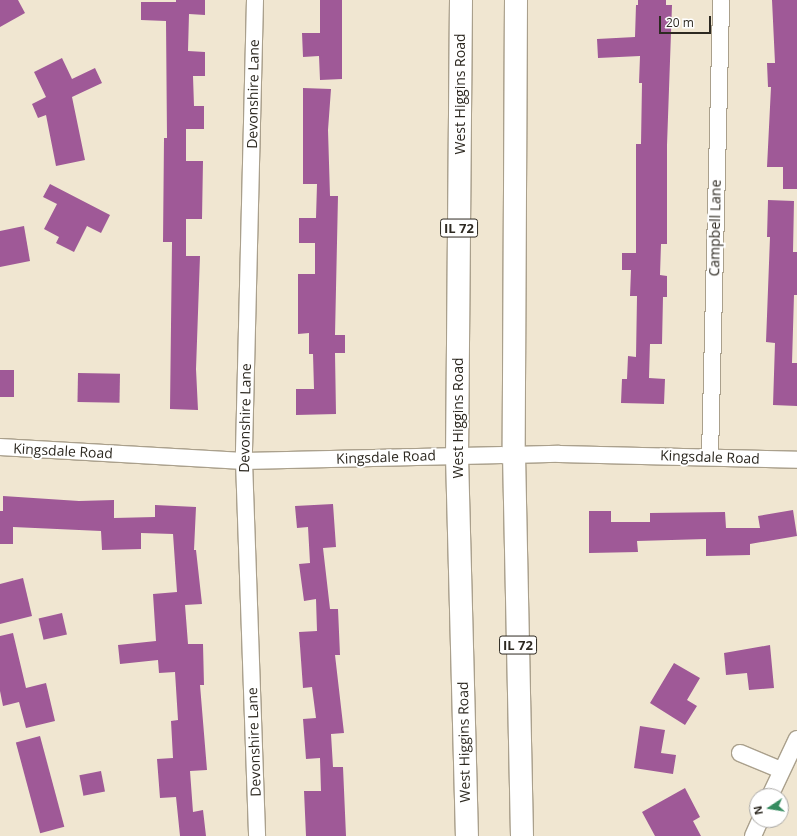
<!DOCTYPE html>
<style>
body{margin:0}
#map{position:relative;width:797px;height:836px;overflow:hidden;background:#f0e6d1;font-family:"Open Sans",sans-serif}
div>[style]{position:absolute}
.building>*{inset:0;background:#9f5997;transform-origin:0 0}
.roads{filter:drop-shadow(1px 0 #aaa08c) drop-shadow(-1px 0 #aaa08c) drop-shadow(0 1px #aaa08c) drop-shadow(0 -1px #aaa08c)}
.street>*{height:16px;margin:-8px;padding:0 8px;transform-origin:8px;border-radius:8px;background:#fff}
.primary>*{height:22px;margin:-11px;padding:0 11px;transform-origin:11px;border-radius:11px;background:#fff}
span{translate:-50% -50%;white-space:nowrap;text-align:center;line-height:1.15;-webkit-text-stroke:4px #fff;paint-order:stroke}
.shield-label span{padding:1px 3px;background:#fff;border:1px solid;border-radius:3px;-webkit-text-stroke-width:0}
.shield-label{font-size:13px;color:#2d2921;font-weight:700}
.street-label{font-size:14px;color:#2d2921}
.north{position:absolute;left:749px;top:788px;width:40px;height:40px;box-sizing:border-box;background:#fff;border:1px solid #aba9a6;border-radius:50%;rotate:258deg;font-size:11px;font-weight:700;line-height:16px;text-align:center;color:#2d2921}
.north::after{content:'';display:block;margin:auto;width:14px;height:18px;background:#368c60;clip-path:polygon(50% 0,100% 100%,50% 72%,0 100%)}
.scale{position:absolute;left:659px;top:16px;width:52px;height:18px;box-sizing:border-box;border:2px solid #2d2921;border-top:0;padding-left:5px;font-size:12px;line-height:14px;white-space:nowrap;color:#2d2921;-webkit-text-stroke:3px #fff;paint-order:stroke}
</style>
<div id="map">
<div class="building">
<div style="clip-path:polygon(0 0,18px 0,25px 13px,0 27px)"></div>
<div style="clip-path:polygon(176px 0,205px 0,205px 15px,189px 14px,188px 51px,205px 52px,205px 76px,193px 76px,194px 106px,204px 106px,204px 129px,186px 129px,186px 161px,203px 161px,202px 219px,186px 219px,186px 256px,200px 256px,196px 369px,198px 410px,170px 409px,172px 242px,163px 242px,164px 138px,167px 138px,166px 21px,141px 20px,141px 2px,176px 2px)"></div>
<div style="clip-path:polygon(320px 0,342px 0,342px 79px,320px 80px,319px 56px,303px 57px,302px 33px,320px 33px)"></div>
<div style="clip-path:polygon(638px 0,666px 0,666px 5px,672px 5px,667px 145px,667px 244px,661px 244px,660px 275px,667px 276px,667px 297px,663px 297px,662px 344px,650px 344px,649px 378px,665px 379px,664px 404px,621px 403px,622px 379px,627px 379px,628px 356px,636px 357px,637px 296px,630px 296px,631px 270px,622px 270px,622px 253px,636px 253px,636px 144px,641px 144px,642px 83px,639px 83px,640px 56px,598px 58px,597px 39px,635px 37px,636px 5px,638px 5px)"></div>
<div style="clip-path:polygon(772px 0,797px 0,797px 189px,783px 189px,783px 167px,767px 167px,771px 87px,768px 87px,767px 63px,775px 63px)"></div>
<div style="clip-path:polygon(62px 58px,72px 79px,95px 68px,102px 83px,72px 97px,85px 160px,56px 166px,46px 115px,38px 118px,32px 104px,46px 97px,34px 72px)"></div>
<div style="clip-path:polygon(303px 88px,331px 89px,328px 130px,330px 196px,338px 196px,335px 335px,345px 335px,345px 353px,335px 353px,336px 414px,296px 415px,296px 389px,314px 389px,313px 354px,309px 354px,309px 333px,298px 334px,298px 274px,315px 274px,315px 243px,299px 243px,299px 218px,316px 218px,317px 184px,303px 184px)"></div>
<div style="clip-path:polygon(50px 184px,110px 215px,101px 233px,87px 226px,74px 252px,56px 243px,59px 237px,44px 229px,57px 204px,43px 197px)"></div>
<div style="clip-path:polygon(768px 200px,794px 201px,793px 252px,797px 252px,797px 295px,794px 295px,792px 363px,797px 363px,797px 406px,773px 405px,775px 343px,766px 342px,770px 237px,767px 237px)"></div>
<div style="clip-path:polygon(24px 226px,30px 261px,0 267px,0 231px)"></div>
<div style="left:0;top:370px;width:14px;height:27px"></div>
<div style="left:78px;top:373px;width:42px;height:29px;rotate:1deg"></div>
<div style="clip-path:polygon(3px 496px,79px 501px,114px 500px,114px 518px,155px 517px,155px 505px,196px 507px,194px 550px,196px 550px,202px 604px,185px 605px,188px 644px,203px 644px,204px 685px,200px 685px,207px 770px,190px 771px,193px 812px,203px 810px,206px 836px,180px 836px,176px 797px,160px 798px,157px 759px,173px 758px,171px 721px,178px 720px,175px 672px,159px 673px,158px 660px,120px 664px,118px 645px,156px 641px,153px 594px,177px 592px,173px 534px,141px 533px,141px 549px,102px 550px,101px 531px,13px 527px,13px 544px,0 544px,0 511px,3px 511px)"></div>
<div style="clip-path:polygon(333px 504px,336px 547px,323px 548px,330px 609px,338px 609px,340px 655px,335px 655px,344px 733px,331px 734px,333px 767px,343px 767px,346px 836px,306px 836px,304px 791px,321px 791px,320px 758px,306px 759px,303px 719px,316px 718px,312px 687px,303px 688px,299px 632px,317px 631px,316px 599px,304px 601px,299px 564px,310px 563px,308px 527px,297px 528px,295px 506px)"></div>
<div style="clip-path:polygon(793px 510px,797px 536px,750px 544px,750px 555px,706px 556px,706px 539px,637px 541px,638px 552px,589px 553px,589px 511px,611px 511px,611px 522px,650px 522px,650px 513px,725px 512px,726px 528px,760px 528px,758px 516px)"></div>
<div style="clip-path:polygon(23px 578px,32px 616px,0 624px,0 584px)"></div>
<div style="left:62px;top:613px;width:22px;height:24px;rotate:77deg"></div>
<div style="clip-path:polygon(13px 633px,26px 688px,46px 683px,55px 721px,26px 728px,19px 702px,3px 706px,0 691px,0 636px)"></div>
<div style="clip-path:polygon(770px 645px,774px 688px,749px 690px,747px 673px,726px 675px,724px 653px)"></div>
<div style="clip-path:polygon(674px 663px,700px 678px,687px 700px,697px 706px,685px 725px,650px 703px)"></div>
<div style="clip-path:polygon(640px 726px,665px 730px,661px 753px,676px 755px,673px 774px,634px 768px)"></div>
<div style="left:40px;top:736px;width:94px;height:25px;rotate:75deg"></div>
<div style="left:101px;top:771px;width:21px;height:22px;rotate:79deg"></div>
<div style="clip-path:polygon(685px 788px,700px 817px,693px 821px,701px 836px,655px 836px,642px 812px)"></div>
</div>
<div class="roads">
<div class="street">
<div style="left:255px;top:0;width:461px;rotate:91.4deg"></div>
<div style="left:244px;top:461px;width:375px;rotate:88deg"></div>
<div style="left:0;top:447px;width:244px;rotate:3.3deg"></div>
<div style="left:244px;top:461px;width:315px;rotate:-1.3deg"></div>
<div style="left:559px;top:454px;width:238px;rotate:1.4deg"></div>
<div style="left:710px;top:456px;width:456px;rotate:-88.6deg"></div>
<div style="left:740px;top:753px;width:44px;rotate:22.5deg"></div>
<div style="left:770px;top:796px;width:63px;rotate:-64.7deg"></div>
<div style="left:753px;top:836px;width:17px;rotate:-66deg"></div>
</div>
<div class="primary">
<div style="left:461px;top:0;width:456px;rotate:90.5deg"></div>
<div style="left:457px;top:456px;width:380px;rotate:88.5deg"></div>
<div style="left:516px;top:0;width:454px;rotate:90.3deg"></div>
<div style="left:514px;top:454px;width:382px;rotate:88.8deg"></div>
</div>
</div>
<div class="shield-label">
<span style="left:459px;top:228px">IL 72</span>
<span style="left:518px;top:645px">IL 72</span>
</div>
<div class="street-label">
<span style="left:253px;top:94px;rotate:-89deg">Devonshire Lane</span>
<span style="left:460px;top:94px;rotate:-90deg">West Higgins Road</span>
<span style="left:715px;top:228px;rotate:-89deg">Campbell Lane</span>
<span style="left:245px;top:418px;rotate:-89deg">Devonshire Lane</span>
<span style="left:458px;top:418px;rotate:-90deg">West Higgins Road</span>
<span style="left:63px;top:451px;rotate:3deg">Kingsdale Road</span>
<span style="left:386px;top:457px;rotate:-2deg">Kingsdale Road</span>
<span style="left:710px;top:457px;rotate:2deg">Kingsdale Road</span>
<span style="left:254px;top:742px;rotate:-92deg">Devonshire Lane</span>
<span style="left:464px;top:742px;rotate:-91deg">West Higgins Road</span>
</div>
<div class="north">N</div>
<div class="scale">20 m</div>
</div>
